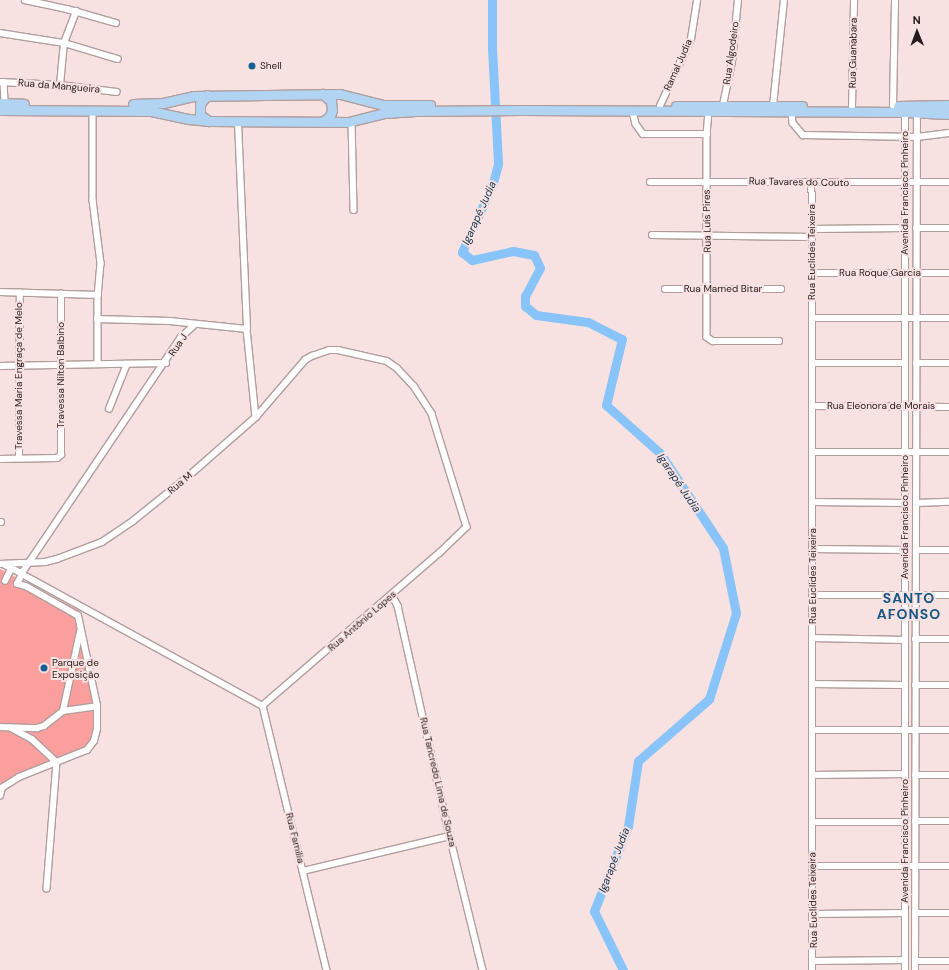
<!DOCTYPE html>
<meta charset="utf-8">
<style>
body{margin:0}
#map{position:relative;width:949px;height:970px;overflow:hidden;background:#f8e2e1;font-family:"DM Sans",sans-serif}
div>[style]{position:absolute}
.green>*{inset:0;background:#fa9e9e}
.river>*{height:9px;margin:-4.5px;padding:0 4.5px;transform-origin:4.5px;border-radius:4.5px;background:#88c4f9}
.roads{filter:drop-shadow(1px 0 #b29d9d) drop-shadow(-1px 0 #b29d9d) drop-shadow(0 1px #b29d9d) drop-shadow(0 -1px #b29d9d)}
.minor>*{height:5.5px;margin:-2.75px;padding:0 2.75px;transform-origin:2.75px;border-radius:2.75px;background:#fff}
.trunk>*{height:9px;margin:-4.5px;padding:0 4.5px;transform-origin:4.5px;border-radius:4.5px;background:#b2d4f3}
.dots>*{width:11px;height:11px;translate:-50% -50%;box-sizing:border-box;border:2px solid #f8e2e1;border-radius:50%}
span{translate:-50% -50%;white-space:nowrap;text-align:center;line-height:1.15;-webkit-text-stroke:4px #f8e2e1;paint-order:stroke}
.street-label{font-size:10px;color:#231b1b}
.poi-label{font-size:10px;color:#231b1b}
.left{translate:0 -50%;text-align:left}
.water-label{font-size:11px;color:#10314b;font-style:italic}
.district-label{font-size:14px;color:#145584;font-weight:700;letter-spacing:1px}
.north{position:absolute;left:897px;top:12px;width:40px;height:40px;-webkit-text-stroke:3px #f8e2e1;paint-order:stroke;rotate:359deg;font-size:11px;font-weight:700;line-height:16px;text-align:center;color:#231b1b}
.north::after{content:'';display:block;margin:auto;width:14px;height:18px;background:#231b1b;clip-path:polygon(50% 0,100% 100%,50% 72%,0 100%)}
</style>
<div id="map">
<div class="green">
<div style="clip-path:polygon(0 569px,80px 611px,80px 629px,97px 706px,97px 729px,91px 747px,19px 777px,0 789px)"></div>
</div>
<div class="river">
<div style="left:492px;top:0;width:48px;rotate:90deg"></div>
<div style="left:492px;top:48px;width:116px;rotate:87deg"></div>
<div style="left:498px;top:164px;width:20px;rotate:105deg"></div>
<div style="left:493px;top:183px;width:76px;rotate:114.2deg"></div>
<div style="left:462px;top:252px;width:13px;rotate:39deg"></div>
<div style="left:472px;top:260px;width:42px;rotate:-12.4deg"></div>
<div style="left:513px;top:251px;width:21px;rotate:11deg"></div>
<div style="left:534px;top:255px;width:14px;rotate:65deg"></div>
<div style="left:540px;top:268px;width:32px;rotate:118deg"></div>
<div style="left:525px;top:296px;width:10px;rotate:90deg"></div>
<div style="left:525px;top:306px;width:14px;rotate:39deg"></div>
<div style="left:536px;top:315px;width:52px;rotate:7.7deg"></div>
<div style="left:588px;top:322px;width:38px;rotate:27deg"></div>
<div style="left:622px;top:339px;width:68px;rotate:103.6deg"></div>
<div style="left:606px;top:405px;width:72px;rotate:41.6deg"></div>
<div style="left:660px;top:453px;width:114px;rotate:56.4deg"></div>
<div style="left:723px;top:548px;width:66px;rotate:78.7deg"></div>
<div style="left:736px;top:613px;width:90px;rotate:107.4deg"></div>
<div style="left:709px;top:699px;width:94px;rotate:138.9deg"></div>
<div style="left:638px;top:761px;width:66px;rotate:98.7deg"></div>
<div style="left:628px;top:826px;width:92px;rotate:111.8deg"></div>
<div style="left:594px;top:911px;width:66px;rotate:63.8deg"></div>
</div>
<div class="roads">
<div class="minor">
<div style="left:25px;top:0;width:43px;rotate:12.1deg"></div>
<div style="left:67px;top:9px;width:51px;rotate:15.9deg"></div>
<div style="left:0;top:33px;width:65px;rotate:8.9deg"></div>
<div style="left:64px;top:43px;width:56px;rotate:16.5deg"></div>
<div style="left:0;top:82px;width:60px;rotate:2.9deg"></div>
<div style="left:60px;top:85px;width:57px;rotate:7deg"></div>
<div style="left:4px;top:82px;width:21px;rotate:87deg"></div>
<div style="left:60px;top:85px;width:42px;rotate:-84.6deg"></div>
<div style="left:64px;top:43px;width:34px;rotate:-69deg"></div>
<div style="left:723px;top:105px;width:44px;rotate:-78.2deg"></div>
<div style="left:732px;top:62px;width:62px;rotate:-84.5deg"></div>
<div style="left:660px;top:106px;width:74px;rotate:-65.2deg"></div>
<div style="left:691px;top:39px;width:39px;rotate:-81deg"></div>
<div style="left:773px;top:106px;width:107px;rotate:-84.1deg"></div>
<div style="left:893px;top:106px;width:106px;rotate:-88.9deg"></div>
<div style="left:852px;top:107px;width:107px;rotate:-88.9deg"></div>
<div style="left:93px;top:110px;width:90px;rotate:90deg"></div>
<div style="left:93px;top:200px;width:64px;rotate:82.8deg"></div>
<div style="left:101px;top:263px;width:32px;rotate:95deg"></div>
<div style="left:98px;top:295px;width:69px;rotate:90deg"></div>
<div style="left:633px;top:112px;width:12px;rotate:76deg"></div>
<div style="left:636px;top:124px;width:12px;rotate:55deg"></div>
<div style="left:643px;top:134px;width:64px"></div>
<div style="left:709px;top:112px;width:22px;rotate:95deg"></div>
<div style="left:707px;top:134px;width:203px;rotate:90deg"></div>
<div style="left:707px;top:337px;width:7px;rotate:34deg"></div>
<div style="left:713px;top:341px;width:66px"></div>
<div style="left:792px;top:112px;width:11px;rotate:85deg"></div>
<div style="left:793px;top:123px;width:16px;rotate:50deg"></div>
<div style="left:803px;top:135px;width:114px;rotate:1deg"></div>
<div style="left:917px;top:137px;width:32px;rotate:-7deg"></div>
<div style="left:352px;top:121px;width:89px;rotate:88.7deg"></div>
<div style="left:650px;top:182px;width:299px"></div>
<div style="left:812px;top:182px;width:788px;rotate:89.93deg"></div>
<div style="left:916px;top:228px;width:33px"></div>
<div style="left:812px;top:229px;width:93px;rotate:-0.6deg"></div>
<div style="left:652px;top:235px;width:160px;rotate:0.7deg"></div>
<div style="left:812px;top:273px;width:137px"></div>
<div style="left:665px;top:289px;width:116px"></div>
<div style="left:0;top:292px;width:98px;rotate:1.8deg"></div>
<div style="left:812px;top:318px;width:137px"></div>
<div style="left:97px;top:319px;width:73px;rotate:1.6deg"></div>
<div style="left:170px;top:321px;width:77px;rotate:5.9deg"></div>
<div style="left:247px;top:329px;width:208px;rotate:-92.5deg"></div>
<div style="left:195px;top:325px;width:19px;rotate:137deg"></div>
<div style="left:181px;top:338px;width:285px;rotate:124deg"></div>
<div style="left:22px;top:574px;width:275px;rotate:28.7deg"></div>
<div style="left:247px;top:329px;width:88px;rotate:84.2deg"></div>
<div style="left:813px;top:363px;width:92px"></div>
<div style="left:916px;top:363px;width:33px"></div>
<div style="left:0;top:366px;width:166px;rotate:-1deg"></div>
<div style="left:813px;top:406px;width:136px;rotate:0.4deg"></div>
<div style="left:109px;top:409px;width:48px;rotate:-68.2deg"></div>
<div style="left:813px;top:452px;width:136px"></div>
<div style="left:19px;top:458px;width:165px;rotate:-89.7deg"></div>
<div style="left:0;top:459px;width:57px;rotate:-1deg"></div>
<div style="left:57px;top:458px;width:5px;rotate:-37deg"></div>
<div style="left:61px;top:455px;width:161px;rotate:-90deg"></div>
<div style="left:812px;top:502px;width:93px;rotate:0.6deg"></div>
<div style="left:916px;top:503px;width:33px;rotate:-2deg"></div>
<div style="left:0;top:522px;width:1px"></div>
<div style="left:813px;top:549px;width:92px;rotate:0.6deg"></div>
<div style="left:916px;top:550px;width:33px"></div>
<div style="left:0;top:564px;width:45px;rotate:-2.5deg"></div>
<div style="left:45px;top:562px;width:12px;rotate:-14deg"></div>
<div style="left:57px;top:559px;width:48px;rotate:-20.7deg"></div>
<div style="left:102px;top:542px;width:37px;rotate:-34deg"></div>
<div style="left:133px;top:521px;width:65px;rotate:-38.8deg"></div>
<div style="left:184px;top:480px;width:96px;rotate:-41.2deg"></div>
<div style="left:256px;top:417px;width:75px;rotate:-49.3deg"></div>
<div style="left:305px;top:360px;width:8px;rotate:-30deg"></div>
<div style="left:312px;top:356px;width:18px;rotate:-19deg"></div>
<div style="left:329px;top:350px;width:9px"></div>
<div style="left:338px;top:350px;width:50px;rotate:12.7deg"></div>
<div style="left:387px;top:361px;width:12px;rotate:35deg"></div>
<div style="left:397px;top:368px;width:25px;rotate:47deg"></div>
<div style="left:414px;top:386px;width:33px;rotate:57deg"></div>
<div style="left:432px;top:414px;width:118px;rotate:72.8deg"></div>
<div style="left:467px;top:527px;width:37px;rotate:136deg"></div>
<div style="left:440px;top:553px;width:234px;rotate:139.2deg"></div>
<div style="left:5px;top:581px;width:13px;rotate:-63deg"></div>
<div style="left:392px;top:595px;width:13px;rotate:61deg"></div>
<div style="left:398px;top:606px;width:236px;rotate:77.3deg"></div>
<div style="left:450px;top:836px;width:138px;rotate:76.2deg"></div>
<div style="left:813px;top:595px;width:136px"></div>
<div style="left:813px;top:638px;width:92px;rotate:1.2deg"></div>
<div style="left:915px;top:639px;width:34px"></div>
<div style="left:812px;top:684px;width:93px;rotate:0.6deg"></div>
<div style="left:915px;top:685px;width:34px"></div>
<div style="left:263px;top:706px;width:272px;rotate:76.4deg"></div>
<div style="left:63px;top:711px;width:34px;rotate:-8deg"></div>
<div style="left:0;top:727px;width:37px;rotate:2deg"></div>
<div style="left:37px;top:728px;width:7px;rotate:-16deg"></div>
<div style="left:44px;top:726px;width:24px;rotate:-38deg"></div>
<div style="left:63px;top:711px;width:81px;rotate:-77.9deg"></div>
<div style="left:11px;top:728px;width:24px;rotate:28deg"></div>
<div style="left:32px;top:739px;width:34px;rotate:43deg"></div>
<div style="left:57px;top:762px;width:127px;rotate:94.5deg"></div>
<div style="left:812px;top:730px;width:137px"></div>
<div style="left:812px;top:775px;width:93px;rotate:-0.6deg"></div>
<div style="left:915px;top:775px;width:34px"></div>
<div style="left:0;top:789px;width:22px;rotate:-32deg"></div>
<div style="left:19px;top:777px;width:73px;rotate:-21.7deg"></div>
<div style="left:87px;top:750px;width:11px;rotate:-52deg"></div>
<div style="left:94px;top:741px;width:12px;rotate:-76deg"></div>
<div style="left:97px;top:729px;width:23px;rotate:-90deg"></div>
<div style="left:97px;top:706px;width:92px;rotate:-101.9deg"></div>
<div style="left:78px;top:616px;width:59px;rotate:-150.4deg"></div>
<div style="left:27px;top:587px;width:10px;rotate:-163deg"></div>
<div style="left:17px;top:584px;width:11px;rotate:-63deg"></div>
<div style="left:22px;top:574px;width:20px;rotate:-153deg"></div>
<div style="left:0;top:796px;width:8px;rotate:-76deg"></div>
<div style="left:915px;top:821px;width:34px"></div>
<div style="left:812px;top:822px;width:93px"></div>
<div style="left:812px;top:866px;width:137px"></div>
<div style="left:303px;top:871px;width:151px;rotate:-13.4deg"></div>
<div style="left:915px;top:913px;width:34px"></div>
<div style="left:813px;top:914px;width:92px;rotate:-0.6deg"></div>
<div style="left:813px;top:961px;width:92px;rotate:-0.6deg"></div>
<div style="left:915px;top:961px;width:34px"></div>
<div style="left:905px;top:970px;width:858px;rotate:-90deg"></div>
<div style="left:915px;top:970px;width:858px;rotate:-89.87deg"></div>
</div>
<div class="trunk">
<div style="left:207px;top:95px;width:11px;rotate:128deg"></div>
<div style="left:200px;top:104px;width:11px;rotate:90deg"></div>
<div style="left:200px;top:115px;width:11px;rotate:34deg"></div>
<div style="left:0;top:103px;width:24px;rotate:2deg"></div>
<div style="left:133px;top:104px;width:30px;rotate:-2deg"></div>
<div style="left:163px;top:103px;width:31px;rotate:-13deg"></div>
<div style="left:193px;top:96px;width:147px;rotate:-0.8deg"></div>
<div style="left:340px;top:94px;width:44px;rotate:14.3deg"></div>
<div style="left:383px;top:105px;width:47px"></div>
<div style="left:676px;top:106px;width:126px"></div>
<div style="left:898px;top:106px;width:51px;rotate:-1.1deg"></div>
<div style="left:0;top:110px;width:151px;rotate:0.4deg"></div>
<div style="left:151px;top:111px;width:40px;rotate:12deg"></div>
<div style="left:190px;top:119px;width:19px;rotate:6deg"></div>
<div style="left:209px;top:121px;width:139px;rotate:0.4deg"></div>
<div style="left:348px;top:122px;width:38px;rotate:-14deg"></div>
<div style="left:385px;top:113px;width:30px;rotate:-4deg"></div>
<div style="left:415px;top:111px;width:107px;rotate:-0.5deg"></div>
<div style="left:522px;top:110px;width:383px;rotate:0.3deg"></div>
<div style="left:905px;top:112px;width:44px;rotate:2.6deg"></div>
<div style="left:322px;top:122px;width:10px;rotate:-37deg"></div>
<div style="left:330px;top:116px;width:6px;rotate:-72deg"></div>
<div style="left:332px;top:110px;width:9px;rotate:-96deg"></div>
<div style="left:331px;top:101px;width:11px;rotate:-139deg"></div>
</div>
</div>
<div class="dots">
<div style="left:252px;top:66px;background:#175e93"></div>
<div style="left:44px;top:668px;background:#175e93"></div>
</div>
<div class="street-label">
<span style="left:731px;top:53px;rotate:-82deg">Rua Algodeiro</span>
<span style="left:853px;top:53px;rotate:-89deg">Rua Guanabara</span>
<span style="left:678px;top:65px;rotate:-66deg">Ramal Judia</span>
<span style="left:59px;top:86px;rotate:5deg">Rua da Mangueira</span>
<span style="left:799px;top:182px;rotate:1deg">Rua Tavares do Couto</span>
<span style="left:905px;top:193px;rotate:-90deg">Avenida Francisco Pinheiro</span>
<span style="left:707px;top:221px;rotate:-91deg">Rua Luís Pires</span>
<span style="left:812px;top:252px;rotate:-90deg">Rua Euclides Teixeira</span>
<span style="left:880px;top:273px">Rua Roque Garcia</span>
<span style="left:723px;top:289px">Rua Mamed Bitar</span>
<span style="left:178px;top:345px;rotate:-56deg">Rua J</span>
<span style="left:61px;top:375px;rotate:-90deg">Travessa Nilton Balbino</span>
<span style="left:19px;top:376px;rotate:-90deg">Travessa Maria Engraça de Melo</span>
<span style="left:881px;top:406px">Rua Eleonora de Morais</span>
<span style="left:180px;top:483px;rotate:-40deg">Rua M</span>
<span style="left:905px;top:517px;rotate:-90deg">Avenida Francisco Pinheiro</span>
<span style="left:813px;top:576px;rotate:-90deg">Rua Euclides Teixeira</span>
<span style="left:362px;top:621px;rotate:-41deg">Rua Antônio Lopes</span>
<span style="left:438px;top:782px;rotate:77deg">Rua Tancredo Lima de Souza</span>
<span style="left:295px;top:838px;rotate:76deg">Rua Familia</span>
<span style="left:905px;top:841px;rotate:-90deg">Avenida Francisco Pinheiro</span>
<span style="left:813px;top:900px;rotate:-91deg">Rua Euclides Teixeira</span>
</div>
<div class="poi-label">
<span class="left" style="left:260px;top:66px">Shell</span>
<span class="left" style="left:52px;top:668px">Parque de<br>Exposição</span>
</div>
<div class="water-label">
<span style="left:479px;top:213px;rotate:-66deg">Igarapé Judia</span>
<span style="left:679px;top:483px;rotate:56deg">Igarapé Judia</span>
<span style="left:614px;top:860px;rotate:-69deg">Igarapé Judia</span>
</div>
<div class="district-label">
<span style="left:909px;top:606px">SANTO<br>AFONSO</span>
</div>
<div class="north">N</div>
</div>
